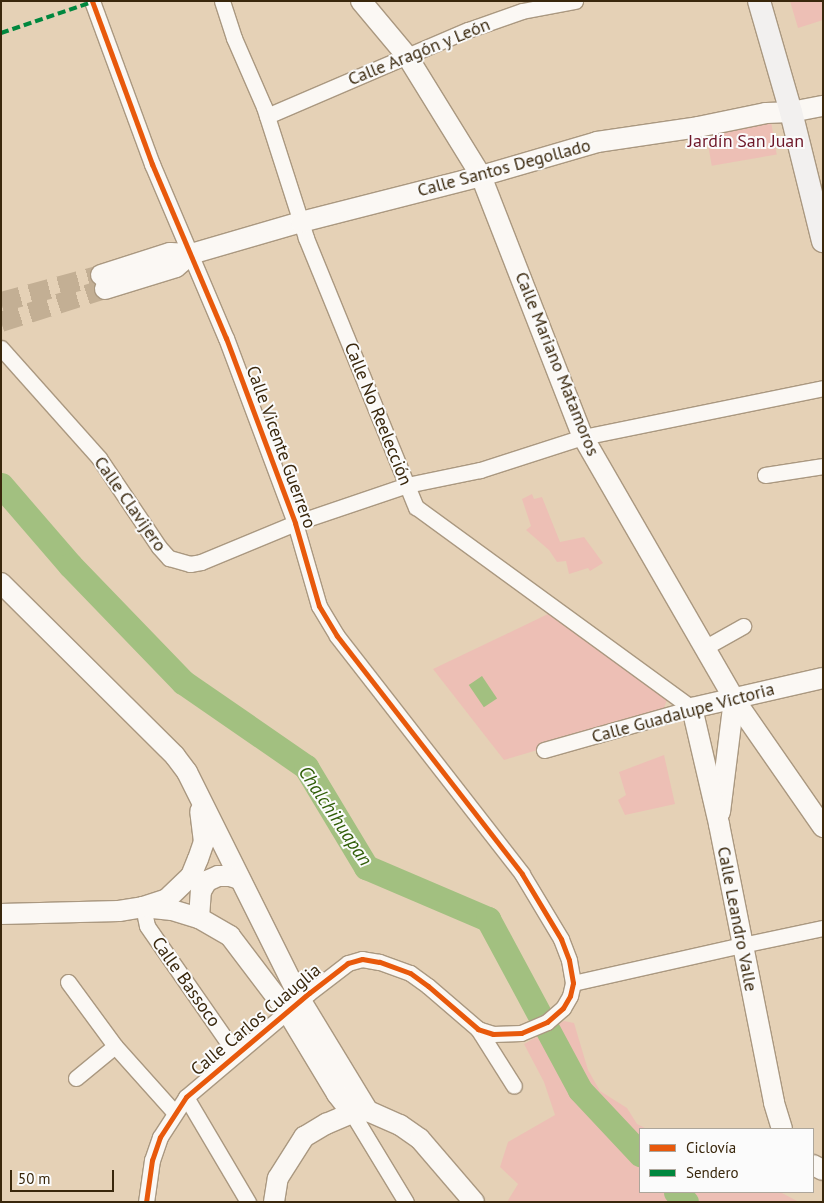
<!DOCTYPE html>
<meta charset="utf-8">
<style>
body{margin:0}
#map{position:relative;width:824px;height:1203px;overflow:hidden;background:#e5d1b6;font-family:"PT Sans",sans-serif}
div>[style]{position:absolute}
.green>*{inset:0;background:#edbfb5;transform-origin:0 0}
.water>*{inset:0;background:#a2c080;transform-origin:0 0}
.river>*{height:25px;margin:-12.5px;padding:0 12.5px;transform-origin:12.5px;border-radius:12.5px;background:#a2c080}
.secondary-tunnel>*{height:20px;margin-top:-10px;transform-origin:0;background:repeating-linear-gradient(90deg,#c3af94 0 20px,transparent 0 30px)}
.roads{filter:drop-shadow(1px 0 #aa9880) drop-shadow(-1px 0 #aa9880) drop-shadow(0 1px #aa9880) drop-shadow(0 -1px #aa9880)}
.street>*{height:15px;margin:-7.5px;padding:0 7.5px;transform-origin:7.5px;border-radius:7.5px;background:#fbf8f4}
.secondary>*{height:20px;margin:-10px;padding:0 10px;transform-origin:10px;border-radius:10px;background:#fbf8f4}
.primary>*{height:22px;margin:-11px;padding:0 11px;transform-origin:11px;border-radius:11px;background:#f2f0ef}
.quiet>*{height:4px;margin-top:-2px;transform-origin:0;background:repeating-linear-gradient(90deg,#00873e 0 8px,transparent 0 12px)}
.cycleway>*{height:5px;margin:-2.5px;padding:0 2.5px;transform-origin:2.5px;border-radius:2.5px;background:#e8590c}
span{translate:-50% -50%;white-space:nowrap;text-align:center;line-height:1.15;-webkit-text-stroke:4px #fbfbfb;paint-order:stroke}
.street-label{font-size:18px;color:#39270c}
.park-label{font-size:18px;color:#6e1728}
.water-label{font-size:19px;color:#305e08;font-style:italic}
.frame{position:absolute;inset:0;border:2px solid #39270c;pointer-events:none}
.legend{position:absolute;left:639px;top:1128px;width:175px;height:65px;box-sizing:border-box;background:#fbfbfb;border:1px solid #ada69b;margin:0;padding:6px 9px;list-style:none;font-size:15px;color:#39270c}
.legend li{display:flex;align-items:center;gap:10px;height:25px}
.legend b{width:25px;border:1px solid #ada69b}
.scale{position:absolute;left:10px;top:1170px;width:104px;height:22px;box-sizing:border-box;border:2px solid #39270c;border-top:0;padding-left:6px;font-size:15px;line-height:18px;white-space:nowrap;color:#39270c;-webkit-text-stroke:4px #fbfbfb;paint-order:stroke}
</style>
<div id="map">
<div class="green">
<div style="clip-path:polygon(790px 1px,823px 1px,823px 20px,798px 28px)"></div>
<div style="left:770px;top:116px;width:39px;height:66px;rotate:80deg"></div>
<div style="clip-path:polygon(532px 494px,534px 499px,542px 497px,560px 542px,584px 537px,603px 563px,590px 571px,588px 568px,569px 574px,566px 561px,557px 562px,549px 550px,526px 530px,531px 526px,522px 499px)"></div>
<div style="clip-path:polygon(548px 614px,667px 700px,662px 713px,504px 760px,433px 669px)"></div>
<div style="clip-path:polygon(664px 755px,675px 804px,625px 815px,618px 800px,626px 795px,619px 772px)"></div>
<div style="clip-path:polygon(564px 1021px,574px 1023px,588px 1070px,600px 1091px,627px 1108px,637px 1124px,647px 1129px,640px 1129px,640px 1192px,780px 1192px,799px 1202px,507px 1202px,518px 1184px,500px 1167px,508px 1142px,555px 1115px,544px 1082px,524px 1044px)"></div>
</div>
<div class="water">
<div style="left:482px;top:676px;width:27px;height:16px;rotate:56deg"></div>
</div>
<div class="river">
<div style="left:1px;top:485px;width:106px;rotate:49.2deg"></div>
<div style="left:70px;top:565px;width:163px;rotate:46deg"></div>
<div style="left:183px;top:682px;width:150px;rotate:34.6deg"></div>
<div style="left:306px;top:767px;width:117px;rotate:59deg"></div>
<div style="left:366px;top:867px;width:133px;rotate:23.1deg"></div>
<div style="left:488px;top:919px;width:194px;rotate:61.7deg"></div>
<div style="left:580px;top:1090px;width:88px;rotate:46.8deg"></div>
<div style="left:676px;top:1192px;width:14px;rotate:45deg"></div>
</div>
<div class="secondary-tunnel">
<div style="left:1px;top:302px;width:104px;rotate:-15.1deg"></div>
<div style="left:1px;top:322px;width:109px;rotate:-17.6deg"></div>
</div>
<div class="roads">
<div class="street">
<div style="left:92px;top:1px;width:174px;rotate:69.8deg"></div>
<div style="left:152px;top:164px;width:189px;rotate:67deg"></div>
<div style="left:226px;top:338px;width:197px;rotate:69.5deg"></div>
<div style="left:295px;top:523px;width:86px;rotate:73.9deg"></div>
<div style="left:319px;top:606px;width:35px;rotate:59deg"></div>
<div style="left:337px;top:636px;width:301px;rotate:52.1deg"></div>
<div style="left:522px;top:874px;width:76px;rotate:59deg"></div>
<div style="left:561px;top:939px;width:22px;rotate:69deg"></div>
<div style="left:569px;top:960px;width:23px;rotate:80deg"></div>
<div style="left:573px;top:983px;width:13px;rotate:103deg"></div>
<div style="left:570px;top:996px;width:14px;rotate:120deg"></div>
<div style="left:563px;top:1008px;width:21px;rotate:139deg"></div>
<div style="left:547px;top:1022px;width:28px;rotate:157deg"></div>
<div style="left:521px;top:1033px;width:28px;rotate:178deg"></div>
<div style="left:493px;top:1034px;width:16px;rotate:-162deg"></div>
<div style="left:478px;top:1029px;width:66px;rotate:-139.3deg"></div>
<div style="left:428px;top:986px;width:22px;rotate:-144deg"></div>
<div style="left:410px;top:973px;width:33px;rotate:-160deg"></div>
<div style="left:379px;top:962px;width:17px;rotate:-170deg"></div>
<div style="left:362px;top:959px;width:15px;rotate:164deg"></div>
<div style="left:348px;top:963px;width:49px;rotate:142.4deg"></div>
<div style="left:309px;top:993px;width:161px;rotate:139.8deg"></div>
<div style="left:186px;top:1097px;width:48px;rotate:123deg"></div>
<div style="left:160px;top:1137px;width:24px;rotate:109deg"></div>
<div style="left:152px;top:1160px;width:42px;rotate:98.1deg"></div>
<div style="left:222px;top:1px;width:39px;rotate:72deg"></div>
<div style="left:234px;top:38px;width:75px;rotate:66.5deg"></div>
<div style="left:264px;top:107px;width:138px;rotate:72.2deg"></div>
<div style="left:306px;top:238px;width:291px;rotate:67.8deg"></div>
<div style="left:416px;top:507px;width:341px;rotate:36.1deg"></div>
<div style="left:267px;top:116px;width:219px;rotate:-23.2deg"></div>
<div style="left:468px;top:30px;width:57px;rotate:-19.4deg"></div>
<div style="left:522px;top:11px;width:54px;rotate:-10.7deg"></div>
<div style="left:1px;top:348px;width:147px;rotate:48.3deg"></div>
<div style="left:99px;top:458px;width:107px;rotate:56deg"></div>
<div style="left:159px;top:547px;width:15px;rotate:48deg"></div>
<div style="left:169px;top:558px;width:22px;rotate:16deg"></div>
<div style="left:190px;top:564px;width:11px;rotate:-10deg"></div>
<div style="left:201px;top:562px;width:102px;rotate:-22.5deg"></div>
<div style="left:295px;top:523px;width:118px;rotate:-18.7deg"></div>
<div style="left:407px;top:485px;width:75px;rotate:-11.6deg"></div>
<div style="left:480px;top:470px;width:108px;rotate:-17.8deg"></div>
<div style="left:583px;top:437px;width:245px;rotate:-11.5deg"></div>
<div style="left:765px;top:475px;width:59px;rotate:-8.8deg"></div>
<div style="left:704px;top:648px;width:45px;rotate:-29.4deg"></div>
<div style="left:544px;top:750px;width:154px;rotate:-15.8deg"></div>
<div style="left:143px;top:907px;width:19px;rotate:78deg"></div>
<div style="left:147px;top:926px;width:156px;rotate:55.2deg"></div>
<div style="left:742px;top:945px;width:83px;rotate:-11.9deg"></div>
<div style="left:68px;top:982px;width:79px;rotate:53.7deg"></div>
<div style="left:115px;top:1046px;width:89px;rotate:48.2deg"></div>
<div style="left:573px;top:983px;width:164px;rotate:-12.7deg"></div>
<div style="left:478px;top:1029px;width:67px;rotate:57.7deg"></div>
<div style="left:76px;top:1078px;width:50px;rotate:-39.4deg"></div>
<div style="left:186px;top:1097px;width:122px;rotate:59.4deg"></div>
<div style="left:352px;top:1113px;width:104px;rotate:58.8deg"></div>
</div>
<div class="secondary">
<div style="left:361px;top:1px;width:72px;rotate:50.1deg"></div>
<div style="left:407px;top:56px;width:141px;rotate:58.3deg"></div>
<div style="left:481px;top:176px;width:280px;rotate:68.7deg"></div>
<div style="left:583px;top:437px;width:302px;rotate:60deg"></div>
<div style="left:734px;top:699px;width:156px;rotate:55.2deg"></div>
<div style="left:101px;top:275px;width:72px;rotate:-17.7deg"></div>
<div style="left:170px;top:253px;width:21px;rotate:3deg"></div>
<div style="left:191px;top:254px;width:115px;rotate:-16.2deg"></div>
<div style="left:301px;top:222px;width:186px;rotate:-14.3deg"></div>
<div style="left:481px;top:176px;width:121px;rotate:-16.3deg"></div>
<div style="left:597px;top:142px;width:102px;rotate:-8.4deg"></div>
<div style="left:698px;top:127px;width:69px;rotate:-11.6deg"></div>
<div style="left:766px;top:113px;width:25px;rotate:-2deg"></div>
<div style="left:791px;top:112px;width:33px;rotate:-11deg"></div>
<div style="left:105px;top:289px;width:74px;rotate:-17.2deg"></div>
<div style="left:176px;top:267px;width:20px;rotate:-41deg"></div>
<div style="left:1px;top:583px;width:245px;rotate:44.8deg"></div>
<div style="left:175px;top:756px;width:20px;rotate:53deg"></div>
<div style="left:187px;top:772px;width:256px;rotate:63.5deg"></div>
<div style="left:301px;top:1001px;width:129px;rotate:58.7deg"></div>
<div style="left:720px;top:812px;width:114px;rotate:-82.9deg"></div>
<div style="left:143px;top:907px;width:29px;rotate:6deg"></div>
<div style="left:172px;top:910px;width:28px;rotate:17deg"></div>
<div style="left:199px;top:918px;width:36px;rotate:30deg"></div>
<div style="left:230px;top:936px;width:94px;rotate:52.8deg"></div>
<div style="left:287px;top:1011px;width:97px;rotate:58.9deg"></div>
<div style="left:337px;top:1094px;width:24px;rotate:52deg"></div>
<div style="left:1px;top:914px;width:118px;rotate:-1.5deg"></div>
<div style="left:119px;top:911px;width:24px;rotate:-9deg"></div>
<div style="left:143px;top:907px;width:25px;rotate:-18deg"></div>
<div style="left:167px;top:899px;width:33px;rotate:-44deg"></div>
<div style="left:191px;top:876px;width:18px;rotate:-68deg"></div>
<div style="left:198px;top:859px;width:18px;rotate:-71deg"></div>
<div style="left:204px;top:842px;width:31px;rotate:-97deg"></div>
<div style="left:199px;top:918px;width:27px;rotate:-86deg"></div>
<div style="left:201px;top:891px;width:12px;rotate:-59deg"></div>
<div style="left:207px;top:881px;width:12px;rotate:-24deg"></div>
<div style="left:218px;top:876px;width:12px"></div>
<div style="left:230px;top:876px;width:9px;rotate:18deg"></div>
<div style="left:782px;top:1129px;width:28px;rotate:-107deg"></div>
<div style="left:774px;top:1102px;width:283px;rotate:-101.2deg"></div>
<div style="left:719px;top:824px;width:119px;rotate:-103.1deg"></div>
<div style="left:692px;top:708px;width:134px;rotate:-12.9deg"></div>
<div style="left:813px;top:1165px;width:11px;rotate:27deg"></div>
<div style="left:274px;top:1202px;width:24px;rotate:-81deg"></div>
<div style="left:278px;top:1178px;width:49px;rotate:-57.6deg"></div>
<div style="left:304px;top:1137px;width:26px;rotate:-31deg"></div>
<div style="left:326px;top:1124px;width:28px;rotate:-23deg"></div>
<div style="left:352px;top:1113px;width:16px;rotate:-7deg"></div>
<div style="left:368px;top:1111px;width:35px;rotate:24deg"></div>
<div style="left:400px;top:1125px;width:24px;rotate:35deg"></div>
<div style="left:420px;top:1139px;width:83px;rotate:49.4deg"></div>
</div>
<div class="primary">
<div style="left:759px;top:1px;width:116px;rotate:73.9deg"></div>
<div style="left:791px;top:112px;width:133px;rotate:76.1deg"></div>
</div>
</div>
<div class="quiet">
<div style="left:1px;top:33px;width:96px;rotate:-18.8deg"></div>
</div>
<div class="cycleway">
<div style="left:92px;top:1px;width:174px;rotate:69.8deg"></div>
<div style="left:152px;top:164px;width:189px;rotate:67deg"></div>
<div style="left:226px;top:338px;width:197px;rotate:69.5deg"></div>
<div style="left:295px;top:523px;width:86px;rotate:73.9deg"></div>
<div style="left:319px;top:606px;width:35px;rotate:59deg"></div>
<div style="left:337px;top:636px;width:301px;rotate:52.1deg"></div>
<div style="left:522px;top:874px;width:76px;rotate:59deg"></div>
<div style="left:561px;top:939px;width:22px;rotate:69deg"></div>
<div style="left:569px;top:960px;width:23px;rotate:80deg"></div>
<div style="left:573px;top:983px;width:13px;rotate:103deg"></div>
<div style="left:570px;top:996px;width:14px;rotate:120deg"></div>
<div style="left:563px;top:1008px;width:21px;rotate:139deg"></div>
<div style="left:547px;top:1022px;width:28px;rotate:157deg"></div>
<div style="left:521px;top:1033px;width:28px;rotate:178deg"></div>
<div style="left:493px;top:1034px;width:16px;rotate:-162deg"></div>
<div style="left:478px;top:1029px;width:66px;rotate:-139.3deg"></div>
<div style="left:428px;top:986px;width:22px;rotate:-144deg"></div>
<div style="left:410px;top:973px;width:33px;rotate:-160deg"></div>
<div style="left:379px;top:962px;width:17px;rotate:-170deg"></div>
<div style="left:362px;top:959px;width:15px;rotate:164deg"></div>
<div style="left:348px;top:963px;width:49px;rotate:142.4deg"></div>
<div style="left:309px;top:993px;width:161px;rotate:139.8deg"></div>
<div style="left:186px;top:1097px;width:48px;rotate:123deg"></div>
<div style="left:160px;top:1137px;width:24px;rotate:109deg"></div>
<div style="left:152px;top:1160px;width:42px;rotate:98.1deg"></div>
</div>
<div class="street-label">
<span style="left:419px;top:52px;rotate:-22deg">Calle Aragón y León</span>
<span style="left:504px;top:168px;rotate:-15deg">Calle Santos Degollado</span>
<span style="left:557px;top:364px;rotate:68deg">Calle Mariano Matamoros</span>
<span style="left:378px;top:414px;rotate:68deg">Calle No Reelección</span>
<span style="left:281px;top:447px;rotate:70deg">Calle Vicente Guerrero</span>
<span style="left:130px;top:504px;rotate:55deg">Calle Clavijero</span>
<span style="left:683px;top:713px;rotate:-15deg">Calle Guadalupe Victoria</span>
<span style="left:737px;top:919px;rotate:79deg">Calle Leandro Valle</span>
<span style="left:186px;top:982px;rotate:55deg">Calle Bassoco</span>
<span style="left:256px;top:1020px;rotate:-40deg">Calle Carlos Cuauglia</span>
</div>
<div class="park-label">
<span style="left:746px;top:141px">Jardín San Juan</span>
</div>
<div class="water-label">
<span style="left:335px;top:816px;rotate:56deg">Chalchihuapan</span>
</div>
<div class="frame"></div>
<ul class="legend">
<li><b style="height:6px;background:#e8590c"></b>Ciclovía</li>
<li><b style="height:6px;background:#00873e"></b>Sendero</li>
</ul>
<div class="scale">50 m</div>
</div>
